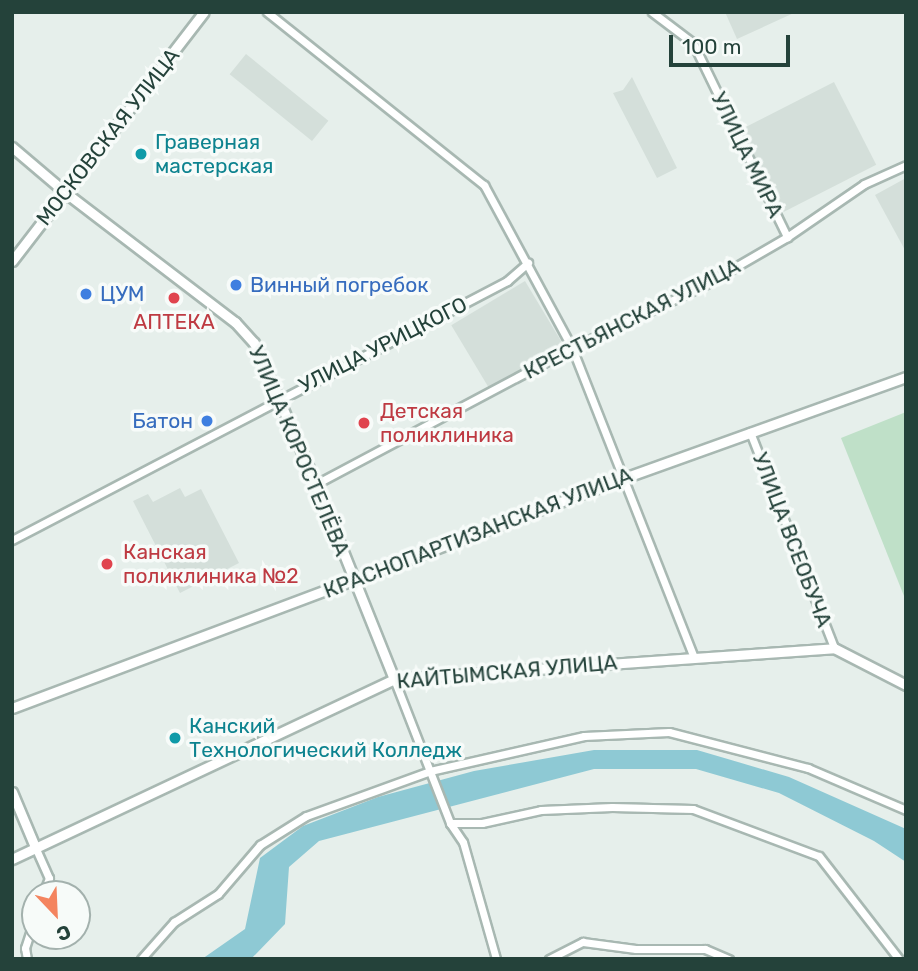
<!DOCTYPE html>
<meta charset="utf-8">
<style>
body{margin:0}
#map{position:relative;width:918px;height:971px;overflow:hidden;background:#e6efeb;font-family:Rubik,sans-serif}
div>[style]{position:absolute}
.built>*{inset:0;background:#d4dfda;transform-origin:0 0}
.green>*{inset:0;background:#bfe0c8}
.water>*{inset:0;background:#8ec9d4}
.roads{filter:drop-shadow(2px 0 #a8b8b2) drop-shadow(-2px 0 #a8b8b2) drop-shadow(0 2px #a8b8b2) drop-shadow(0 -2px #a8b8b2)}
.minor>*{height:7px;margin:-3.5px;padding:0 3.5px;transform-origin:3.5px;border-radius:3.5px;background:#fff}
.tertiary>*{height:9px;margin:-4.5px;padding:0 4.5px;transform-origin:4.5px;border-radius:4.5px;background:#fff}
.dots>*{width:19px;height:19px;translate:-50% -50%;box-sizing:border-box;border:4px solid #f7fbf9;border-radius:50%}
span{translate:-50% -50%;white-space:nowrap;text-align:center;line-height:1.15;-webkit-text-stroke:7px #f7fbf9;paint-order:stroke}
.street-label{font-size:21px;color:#24423a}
.culture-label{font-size:21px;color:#0d838f}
.left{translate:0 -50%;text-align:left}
.shop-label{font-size:21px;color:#366cbe}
.right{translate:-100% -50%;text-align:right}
.health-label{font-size:21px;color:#be3a42}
.frame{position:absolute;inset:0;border:14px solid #24423a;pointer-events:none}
.north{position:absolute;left:21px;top:880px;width:70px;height:70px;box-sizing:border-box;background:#f7fbf9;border:2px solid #a3b1ad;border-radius:50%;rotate:157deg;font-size:19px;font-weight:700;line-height:28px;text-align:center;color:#24423a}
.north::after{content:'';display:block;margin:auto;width:24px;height:32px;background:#f4845f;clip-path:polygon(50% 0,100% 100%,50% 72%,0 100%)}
.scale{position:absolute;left:669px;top:35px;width:121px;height:32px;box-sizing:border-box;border:4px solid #24423a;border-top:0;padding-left:9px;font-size:21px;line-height:24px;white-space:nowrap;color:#24423a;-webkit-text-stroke:5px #f7fbf9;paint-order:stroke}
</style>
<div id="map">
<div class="built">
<div style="clip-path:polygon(725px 12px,796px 12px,737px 39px)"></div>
<div style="left:246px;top:54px;width:106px;height:26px;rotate:39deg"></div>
<div style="clip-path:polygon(632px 77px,677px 168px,657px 178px,613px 93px,623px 90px)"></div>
<div style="left:834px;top:82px;width:93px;height:104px;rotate:63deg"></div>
<div style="clip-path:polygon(906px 178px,906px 252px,875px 195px)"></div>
<div style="left:525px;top:281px;width:74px;height:86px;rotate:59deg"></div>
<div style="clip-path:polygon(180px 488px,185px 497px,201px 489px,239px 563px,180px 593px,133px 501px,148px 494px,153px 502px)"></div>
</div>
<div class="green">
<div style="clip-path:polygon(906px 412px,906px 601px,841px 438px)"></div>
</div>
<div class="water">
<div style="clip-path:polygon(594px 750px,697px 750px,789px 777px,906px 829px,906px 862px,874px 841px,779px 793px,696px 769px,594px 769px,319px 841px,289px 867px,285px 924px,251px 959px,202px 959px,245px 929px,260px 858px,303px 826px,378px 797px,474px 771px)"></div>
</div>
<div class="roads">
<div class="minor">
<div style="left:267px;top:12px;width:278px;rotate:38.6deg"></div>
<div style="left:484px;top:185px;width:185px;rotate:61.6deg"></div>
<div style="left:572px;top:348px;width:332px;rotate:68.5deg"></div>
<div style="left:652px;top:12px;width:51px;rotate:37.1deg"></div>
<div style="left:693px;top:43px;width:216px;rotate:64.1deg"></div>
<div style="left:750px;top:432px;width:232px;rotate:68.7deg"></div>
<div style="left:316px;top:484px;width:290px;rotate:-28deg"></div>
<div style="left:572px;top:348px;width:148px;rotate:-25.5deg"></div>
<div style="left:706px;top:284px;width:94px;rotate:-30.1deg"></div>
<div style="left:787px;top:237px;width:93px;rotate:-34.5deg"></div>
<div style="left:864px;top:184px;width:46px;rotate:-24.3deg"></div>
<div style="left:12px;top:540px;width:559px;rotate:-27.62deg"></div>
<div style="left:507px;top:281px;width:28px;rotate:-41deg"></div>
<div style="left:394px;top:679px;width:155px;rotate:68.7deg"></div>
<div style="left:450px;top:823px;width:23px;rotate:56deg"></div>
<div style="left:463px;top:842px;width:122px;rotate:74.2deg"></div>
<div style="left:450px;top:823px;width:32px"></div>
<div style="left:482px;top:823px;width:60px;rotate:-12.4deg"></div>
<div style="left:541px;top:810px;width:71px;rotate:-2.4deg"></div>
<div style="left:612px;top:807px;width:81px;rotate:1.4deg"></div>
<div style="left:693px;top:809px;width:134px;rotate:20.5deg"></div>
<div style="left:819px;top:856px;width:130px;rotate:52.2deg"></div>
<div style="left:36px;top:849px;width:32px;rotate:66deg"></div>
<div style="left:49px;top:878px;width:17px;rotate:111deg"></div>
<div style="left:27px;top:959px;width:11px;rotate:-100deg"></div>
<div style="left:25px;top:948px;width:33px;rotate:-72deg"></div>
<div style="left:141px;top:959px;width:50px;rotate:-48.3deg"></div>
<div style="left:174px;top:922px;width:52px;rotate:-32.5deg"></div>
<div style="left:218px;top:894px;width:65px;rotate:-49.4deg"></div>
<div style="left:260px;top:845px;width:54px;rotate:-32.2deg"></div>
<div style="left:306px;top:816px;width:132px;rotate:-19.9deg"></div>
<div style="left:430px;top:771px;width:158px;rotate:-12.8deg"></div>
<div style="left:584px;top:736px;width:85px;rotate:-2.7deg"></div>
<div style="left:669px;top:732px;width:144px;rotate:14.5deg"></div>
<div style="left:808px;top:768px;width:107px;rotate:23.2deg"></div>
<div style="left:549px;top:959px;width:38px;rotate:-27deg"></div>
<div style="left:583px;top:942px;width:53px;rotate:7.5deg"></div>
<div style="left:636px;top:949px;width:69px"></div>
<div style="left:705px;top:949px;width:26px;rotate:23deg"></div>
</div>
<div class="tertiary">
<div style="left:12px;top:147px;width:71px;rotate:40.4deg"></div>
<div style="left:66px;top:193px;width:213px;rotate:37.4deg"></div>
<div style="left:235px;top:322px;width:28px;rotate:48deg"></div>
<div style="left:254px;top:343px;width:154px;rotate:66.3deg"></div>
<div style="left:316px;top:484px;width:210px;rotate:68.2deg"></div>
<div style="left:12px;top:261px;width:314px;rotate:-52.4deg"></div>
<div style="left:12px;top:708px;width:654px;rotate:-20.6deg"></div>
<div style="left:624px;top:478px;width:300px;rotate:-19.7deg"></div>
<div style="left:12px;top:792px;width:62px;rotate:67.2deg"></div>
<div style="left:12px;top:859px;width:422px;rotate:-25.2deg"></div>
<div style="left:394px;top:679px;width:441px;rotate:-4deg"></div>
<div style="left:834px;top:648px;width:81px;rotate:27.2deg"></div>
</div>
</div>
<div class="dots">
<div style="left:141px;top:154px;background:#0f9aa8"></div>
<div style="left:236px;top:285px;background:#3f7fe0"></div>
<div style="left:86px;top:294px;background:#3f7fe0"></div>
<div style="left:174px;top:298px;background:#e0444e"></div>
<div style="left:207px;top:421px;background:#3f7fe0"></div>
<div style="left:364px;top:423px;background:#e0444e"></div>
<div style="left:107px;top:564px;background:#e0444e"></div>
<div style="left:175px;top:738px;background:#0f9aa8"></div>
</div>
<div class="street-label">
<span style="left:108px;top:137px;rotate:-52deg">МОСКОВСКАЯ УЛИЦА</span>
<span style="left:747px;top:155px;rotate:64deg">УЛИЦА МИРА</span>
<span style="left:632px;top:319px;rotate:-27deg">КРЕСТЬЯНСКАЯ УЛИЦА</span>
<span style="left:383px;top:345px;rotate:-27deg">УЛИЦА УРИЦКОГО</span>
<span style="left:299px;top:451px;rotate:67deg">УЛИЦА КОРОСТЕЛЁВА</span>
<span style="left:478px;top:533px;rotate:-21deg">КРАСНОПАРТИЗАНСКАЯ УЛИЦА</span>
<span style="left:792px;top:540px;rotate:69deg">УЛИЦА ВСЕОБУЧА</span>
<span style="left:507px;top:672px;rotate:-5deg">КАЙТЫМСКАЯ УЛИЦА</span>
</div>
<div class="culture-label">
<span class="left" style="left:155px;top:154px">Граверная<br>мастерская</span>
<span class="left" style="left:189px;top:738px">Канский<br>Технологический Колледж</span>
</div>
<div class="shop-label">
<span class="left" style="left:250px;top:285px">Винный погребок</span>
<span class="left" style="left:100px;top:294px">ЦУМ</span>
<span class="right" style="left:193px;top:421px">Батон</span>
</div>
<div class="health-label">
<span style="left:174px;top:322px">АПТЕКА</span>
<span class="left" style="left:380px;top:423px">Детская<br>поликлиника</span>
<span class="left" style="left:123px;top:564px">Канская<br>поликлиника №2</span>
</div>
<div class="frame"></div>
<div class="north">С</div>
<div class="scale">100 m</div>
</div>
